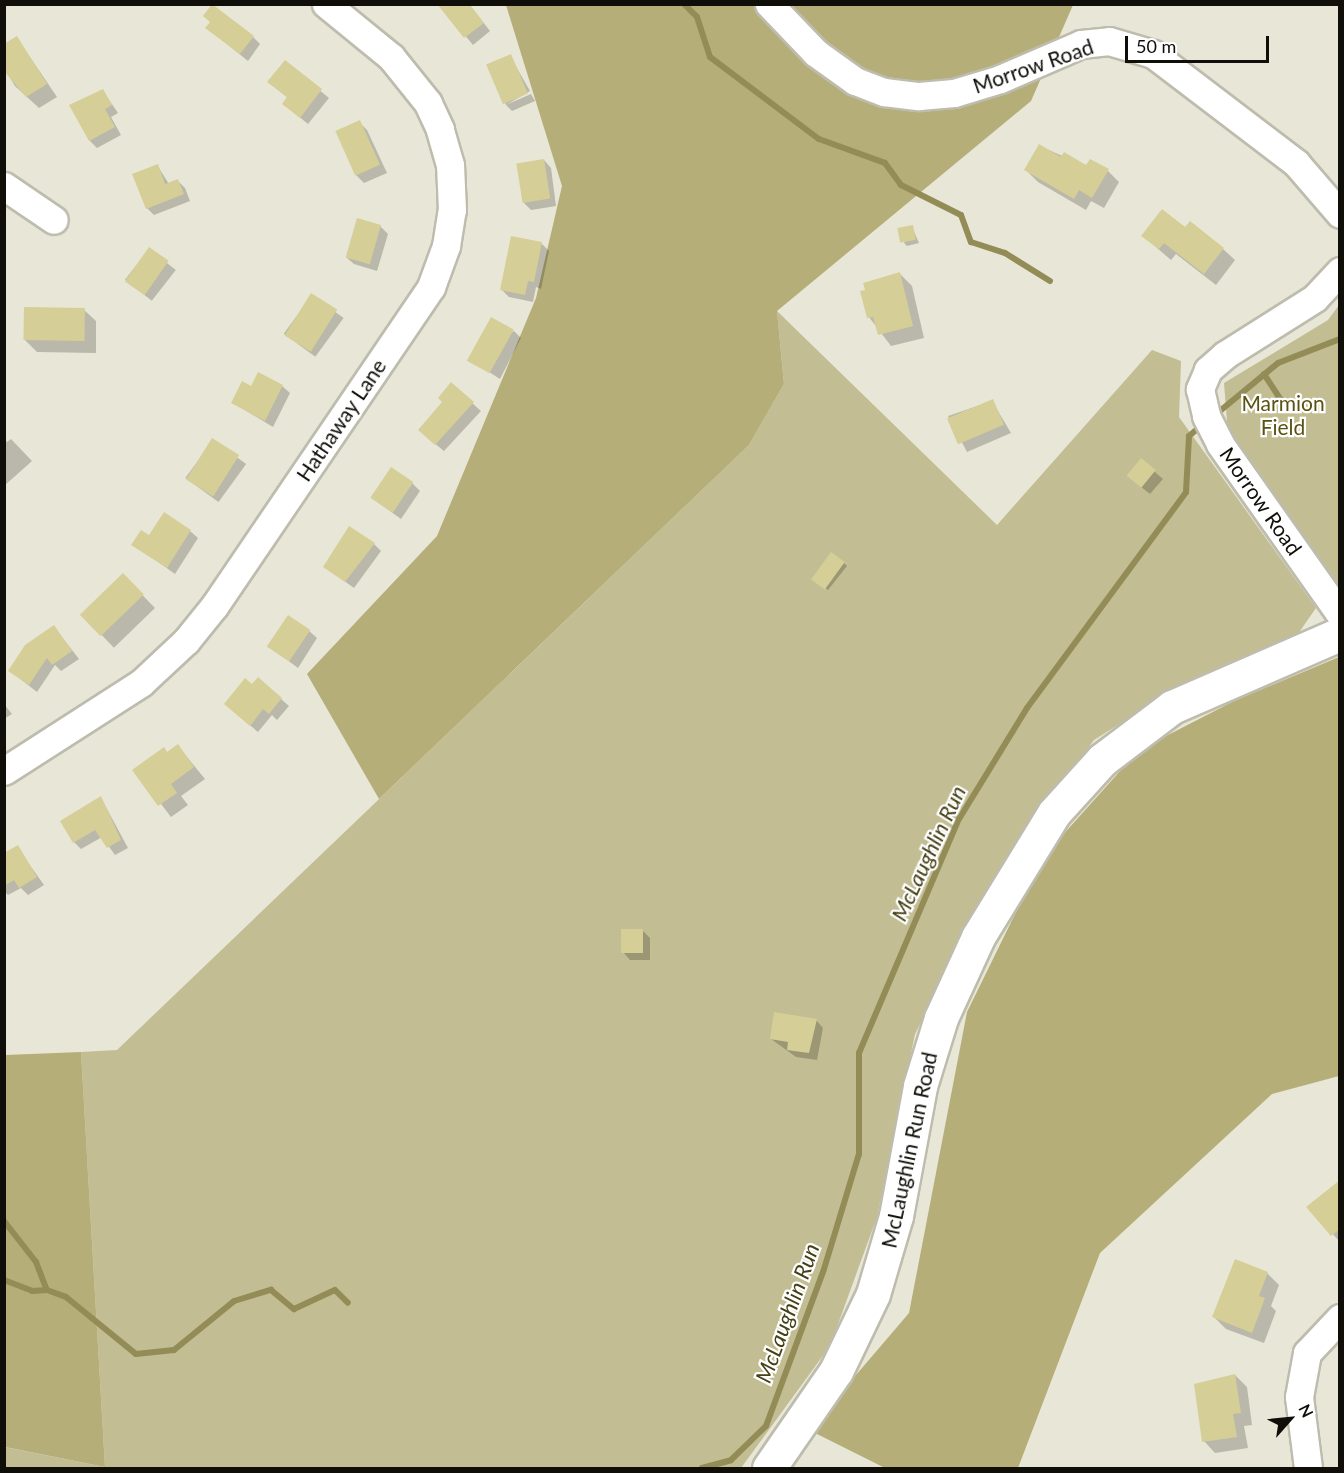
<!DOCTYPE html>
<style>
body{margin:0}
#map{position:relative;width:1344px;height:1473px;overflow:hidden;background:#e8e6d6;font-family:Lato,sans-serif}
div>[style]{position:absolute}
.green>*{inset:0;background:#c2bd93}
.forest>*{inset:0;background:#b5ae78}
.shadow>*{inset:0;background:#0003;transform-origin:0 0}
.stream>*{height:6px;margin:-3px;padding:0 3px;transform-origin:3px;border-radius:3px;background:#938c57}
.building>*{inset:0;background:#d5cf97;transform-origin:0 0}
.roads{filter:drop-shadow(2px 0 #bebcad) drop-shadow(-2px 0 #bebcad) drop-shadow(0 2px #bebcad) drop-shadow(0 -2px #bebcad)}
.minor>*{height:27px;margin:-13.5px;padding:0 13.5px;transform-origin:13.5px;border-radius:13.5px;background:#fff}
.major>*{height:33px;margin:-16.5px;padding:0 16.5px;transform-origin:16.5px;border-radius:16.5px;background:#fff}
span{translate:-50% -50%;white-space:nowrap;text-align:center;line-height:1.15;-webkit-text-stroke:4.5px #fff;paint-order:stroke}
.street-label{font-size:21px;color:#0f0e09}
.park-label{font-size:21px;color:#5a5211}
.water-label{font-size:22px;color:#454015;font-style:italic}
.frame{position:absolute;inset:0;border:6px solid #0f0e09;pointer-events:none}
.north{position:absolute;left:1260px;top:1389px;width:60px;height:60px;-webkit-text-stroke:4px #fff;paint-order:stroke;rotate:63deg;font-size:16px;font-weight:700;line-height:24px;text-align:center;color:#0f0e09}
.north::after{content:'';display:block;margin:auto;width:21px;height:27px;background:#0f0e09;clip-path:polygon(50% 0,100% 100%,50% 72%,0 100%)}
.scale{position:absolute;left:1125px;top:36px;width:144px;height:27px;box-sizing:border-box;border:3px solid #0f0e09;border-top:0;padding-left:8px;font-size:18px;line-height:21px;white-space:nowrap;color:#0f0e09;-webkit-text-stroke:4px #fff;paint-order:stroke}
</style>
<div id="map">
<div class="green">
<div style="clip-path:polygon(1339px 305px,1339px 596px,1229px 447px,1224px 383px,1328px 320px)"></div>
<div style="clip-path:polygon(777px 311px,997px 525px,1152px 350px,1181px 361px,1179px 417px,1316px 608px,1293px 641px,1170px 692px,1094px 740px,1003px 861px,915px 1034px,877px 1217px,830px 1346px,741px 1468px,5px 1468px,4px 1447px,105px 1467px,81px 1052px,117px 1050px,749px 445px,784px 384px)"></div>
</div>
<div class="forest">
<div style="clip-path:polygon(506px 5px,1073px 5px,1031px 101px,777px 311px,784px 384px,749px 445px,379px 799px,307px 674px,437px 536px,536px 298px,562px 186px)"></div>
<div style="clip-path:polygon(1339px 657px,1339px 1076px,1272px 1094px,1100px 1253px,1018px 1468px,885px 1468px,809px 1430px,909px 1313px,967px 1012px,1043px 857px,1139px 750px,1234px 701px)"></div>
<div style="clip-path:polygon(81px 1052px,105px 1467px,5px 1447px,5px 1055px)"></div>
</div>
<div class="shadow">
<div style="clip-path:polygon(439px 4px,469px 4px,490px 31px,473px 45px)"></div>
<div style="clip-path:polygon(211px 23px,253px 37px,260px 44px,248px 61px,207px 28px)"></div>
<div style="clip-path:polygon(17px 38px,57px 97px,39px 108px,15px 86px,4px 68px)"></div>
<div style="clip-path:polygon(510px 56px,530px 91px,506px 105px,488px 66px)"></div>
<div style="clip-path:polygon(285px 62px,329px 98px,308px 124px,292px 111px,288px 98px,277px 89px)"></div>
<div style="clip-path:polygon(103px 91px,118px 113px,111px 117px,121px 135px,97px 148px,90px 141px)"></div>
<div style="clip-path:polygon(531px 94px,535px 101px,512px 111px,506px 105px)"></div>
<div style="clip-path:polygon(359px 122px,367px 130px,387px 173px,364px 183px,357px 176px,337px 132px)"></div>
<div style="clip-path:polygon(1040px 146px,1087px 167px,1108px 171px,1119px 182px,1104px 208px,1091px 201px,1086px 210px,1038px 182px,1026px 170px)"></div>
<div style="clip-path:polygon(544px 160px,551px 168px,556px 206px,531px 210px,523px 202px)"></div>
<div style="clip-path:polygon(157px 165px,169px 184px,177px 180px,185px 188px,190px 201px,154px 215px,147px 208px)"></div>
<div style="clip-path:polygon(380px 226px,388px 234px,377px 271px,354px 264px,346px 257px)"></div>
<div style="clip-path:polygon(912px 227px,919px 243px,907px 246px,904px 243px)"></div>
<div style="clip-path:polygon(1185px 229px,1223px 249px,1235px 260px,1216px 285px,1176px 254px,1171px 260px,1143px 236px)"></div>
<div style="clip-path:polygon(541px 243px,549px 251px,541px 289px,536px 287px,533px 302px,509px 297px,502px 290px)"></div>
<div style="left:149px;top:249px;width:34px;height:39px;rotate:38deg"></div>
<div style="clip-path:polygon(900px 274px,912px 286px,924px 338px,891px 346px,869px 317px)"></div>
<div style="left:312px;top:295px;width:39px;height:48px;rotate:36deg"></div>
<div style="clip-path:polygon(84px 310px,96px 321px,96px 353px,37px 352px,25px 340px)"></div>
<div style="clip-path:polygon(514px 331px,521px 338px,500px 379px,470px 360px)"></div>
<div style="clip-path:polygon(451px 384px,481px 411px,444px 451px,428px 438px)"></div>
<div style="clip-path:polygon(282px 386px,290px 393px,273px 427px,233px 403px)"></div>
<div style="clip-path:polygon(992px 401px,1011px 433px,967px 452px,948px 416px)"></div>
<div style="clip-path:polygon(4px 439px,7px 442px,11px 439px,32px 461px,4px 486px)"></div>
<div style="left:213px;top:440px;width:41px;height:47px;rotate:36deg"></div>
<div style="clip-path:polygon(1141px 460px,1163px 479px,1150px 494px,1136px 483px)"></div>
<div style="clip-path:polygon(412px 483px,420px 491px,401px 519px,372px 498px)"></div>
<div style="clip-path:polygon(190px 531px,198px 538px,175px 574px,133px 544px)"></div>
<div style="clip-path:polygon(374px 544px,381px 551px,354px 588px,325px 567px)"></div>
<div style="clip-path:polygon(844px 563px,847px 566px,828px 590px,817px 582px)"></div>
<div style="left:123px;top:575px;width:46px;height:57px;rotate:46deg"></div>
<div style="clip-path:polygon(54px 627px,79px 659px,61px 671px,55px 665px,37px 692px,10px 671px)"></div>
<div style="clip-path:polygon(309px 631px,317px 638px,298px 668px,270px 647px)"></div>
<div style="clip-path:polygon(252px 686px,281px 699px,289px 706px,277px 720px,272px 715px,258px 732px,233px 711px)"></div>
<div style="clip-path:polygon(4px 704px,12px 714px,4px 719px)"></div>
<div style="clip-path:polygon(178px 746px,205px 779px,181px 796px,188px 805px,171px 817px,135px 770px)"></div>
<div style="clip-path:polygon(101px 798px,128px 848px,115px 855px,102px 837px,81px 849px,74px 842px)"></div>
<div style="clip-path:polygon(17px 847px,44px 885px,28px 895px,21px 888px,8px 895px,4px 891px,4px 855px)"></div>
<div style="clip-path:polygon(642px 930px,650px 938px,650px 960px,630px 960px,623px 952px)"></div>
<div style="clip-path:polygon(816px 1020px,823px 1028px,817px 1060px,796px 1057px,771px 1039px)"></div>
<div style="clip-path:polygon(1340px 1181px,1340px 1242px,1308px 1207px)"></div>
<div style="clip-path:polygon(1267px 1273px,1279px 1285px,1271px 1306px,1276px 1311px,1264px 1343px,1226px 1329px,1214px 1317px)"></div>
<div style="clip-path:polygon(1235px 1375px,1247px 1387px,1252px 1425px,1244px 1426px,1248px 1448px,1215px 1453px,1204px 1441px)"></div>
</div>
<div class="stream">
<div style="left:684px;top:4px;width:18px;rotate:45deg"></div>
<div style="left:697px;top:17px;width:42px;rotate:72deg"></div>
<div style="left:710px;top:57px;width:136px;rotate:37deg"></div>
<div style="left:819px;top:139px;width:70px;rotate:20deg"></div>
<div style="left:885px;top:163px;width:27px;rotate:54deg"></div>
<div style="left:901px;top:185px;width:67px;rotate:26.6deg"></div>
<div style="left:961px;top:215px;width:29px;rotate:70deg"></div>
<div style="left:971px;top:242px;width:36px;rotate:18deg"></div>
<div style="left:1005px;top:253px;width:53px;rotate:31.9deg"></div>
<div style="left:1264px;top:374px;width:31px;rotate:57deg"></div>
<div style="left:1215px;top:415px;width:82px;rotate:-39.5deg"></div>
<div style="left:1278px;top:363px;width:66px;rotate:-21.2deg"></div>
<div style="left:4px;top:1221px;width:52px;rotate:52deg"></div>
<div style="left:36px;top:1262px;width:30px;rotate:69deg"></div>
<div style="left:4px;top:1280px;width:30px;rotate:21deg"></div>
<div style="left:32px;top:1291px;width:15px;rotate:-4deg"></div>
<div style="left:47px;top:1290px;width:20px;rotate:20deg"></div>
<div style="left:66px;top:1297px;width:90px;rotate:39.2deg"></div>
<div style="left:136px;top:1354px;width:38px;rotate:-6deg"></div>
<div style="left:174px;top:1350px;width:77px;rotate:-39.2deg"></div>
<div style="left:234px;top:1301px;width:39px;rotate:-17deg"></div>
<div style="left:271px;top:1290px;width:30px;rotate:40deg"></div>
<div style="left:294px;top:1309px;width:45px;rotate:-24.9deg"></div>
<div style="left:335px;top:1290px;width:18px;rotate:45deg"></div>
<div style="left:702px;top:1468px;width:30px;rotate:-15deg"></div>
<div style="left:731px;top:1460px;width:49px;rotate:-44.2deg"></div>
<div style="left:766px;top:1426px;width:167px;rotate:-69.7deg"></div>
<div style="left:824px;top:1269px;width:120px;rotate:-73.1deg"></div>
<div style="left:859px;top:1154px;width:101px;rotate:-90deg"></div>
<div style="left:859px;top:1053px;width:254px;rotate:-66.9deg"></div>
<div style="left:959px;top:819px;width:130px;rotate:-58.5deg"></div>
<div style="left:1027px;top:708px;width:268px;rotate:-53.6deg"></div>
<div style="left:1186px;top:492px;width:56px;rotate:-86.9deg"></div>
<div style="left:1189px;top:436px;width:17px;rotate:-40deg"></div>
</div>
<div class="building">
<div style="clip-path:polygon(212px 4px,254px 36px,240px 54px,205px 28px,210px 22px,203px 16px)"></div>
<div style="clip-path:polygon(437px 4px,469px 4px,484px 23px,464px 38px)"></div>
<div style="clip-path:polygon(17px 36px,47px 84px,26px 97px,4px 71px,4px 44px)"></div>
<div style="left:511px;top:54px;width:43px;height:27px;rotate:67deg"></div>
<div style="clip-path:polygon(285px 60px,322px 89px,300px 118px,282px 104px,287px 97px,267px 82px)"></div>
<div style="clip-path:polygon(103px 89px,112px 105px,105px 109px,115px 127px,89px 141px,69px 105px)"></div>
<div style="left:360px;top:120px;width:49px;height:27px;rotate:66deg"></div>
<div style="clip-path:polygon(1039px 144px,1061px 157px,1064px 152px,1086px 165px,1090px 159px,1109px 169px,1092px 198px,1079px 190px,1074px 199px,1024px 170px)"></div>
<div style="left:544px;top:159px;width:40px;height:28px;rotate:81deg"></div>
<div style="clip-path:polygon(158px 164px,165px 184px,178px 179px,184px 194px,146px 209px,132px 174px)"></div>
<div style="clip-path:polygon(1162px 209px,1185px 227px,1190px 221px,1224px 248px,1204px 274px,1164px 243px,1159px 249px,1141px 236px)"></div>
<div style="left:357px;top:218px;width:25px;height:41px;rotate:16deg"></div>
<div style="left:913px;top:225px;width:15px;height:16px;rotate:79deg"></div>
<div style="clip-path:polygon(511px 236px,542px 242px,534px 282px,528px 281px,525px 295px,500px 290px)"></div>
<div style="left:149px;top:247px;width:24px;height:42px;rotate:35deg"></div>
<div style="clip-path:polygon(900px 272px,913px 326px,878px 335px,873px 317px,867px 318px,860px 291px,865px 290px,863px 283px)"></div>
<div style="left:311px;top:293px;width:31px;height:50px;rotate:32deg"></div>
<div style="left:24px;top:307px;width:61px;height:33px;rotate:1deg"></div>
<div style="left:491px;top:317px;width:26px;height:50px;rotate:29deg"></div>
<div style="clip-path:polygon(258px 372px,283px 385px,265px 421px,231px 403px,242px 381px,251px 386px)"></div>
<div style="clip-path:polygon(451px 382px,474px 402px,435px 445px,418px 430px,442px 402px,438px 398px)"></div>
<div style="left:993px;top:399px;width:28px;height:50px;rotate:67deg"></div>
<div style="left:212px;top:438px;width:32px;height:49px;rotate:32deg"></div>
<div style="left:1141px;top:458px;width:19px;height:23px;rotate:39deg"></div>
<div style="left:391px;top:467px;width:27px;height:37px;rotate:34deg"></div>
<div style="clip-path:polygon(164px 512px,191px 530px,167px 568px,131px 545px,141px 530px,149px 535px)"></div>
<div style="clip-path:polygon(349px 526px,375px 543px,345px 582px,323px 567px)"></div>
<div style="left:831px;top:552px;width:17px;height:34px;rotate:36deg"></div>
<div style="left:123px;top:573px;width:30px;height:60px;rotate:46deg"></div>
<div style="left:288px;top:615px;width:27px;height:38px;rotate:34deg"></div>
<div style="clip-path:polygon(54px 625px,72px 651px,52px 665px,47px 658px,29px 685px,8px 671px,25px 645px)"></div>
<div style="clip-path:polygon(258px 677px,282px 698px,269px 714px,263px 709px,250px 726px,224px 704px,245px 678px,252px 684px)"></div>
<div style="clip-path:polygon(178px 744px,194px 767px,171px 784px,177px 793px,158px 806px,132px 770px,164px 747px,167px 752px)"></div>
<div style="clip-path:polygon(101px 796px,121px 840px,107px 848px,95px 830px,73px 843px,60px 821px)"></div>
<div style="clip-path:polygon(18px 845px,37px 877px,19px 888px,14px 880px,4px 886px,4px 853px)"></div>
<div style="left:621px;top:929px;width:22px;height:24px"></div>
<div style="clip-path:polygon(774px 1012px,817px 1019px,809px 1053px,787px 1050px,788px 1042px,770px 1039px)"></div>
<div style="clip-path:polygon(1340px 1180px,1340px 1229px,1331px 1236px,1306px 1207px)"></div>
<div style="clip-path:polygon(1235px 1259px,1268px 1272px,1259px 1296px,1265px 1298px,1252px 1333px,1212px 1317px)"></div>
<div style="clip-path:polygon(1235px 1374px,1241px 1413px,1233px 1414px,1237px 1437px,1202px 1442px,1194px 1384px)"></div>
</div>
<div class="roads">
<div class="minor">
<div style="left:769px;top:4px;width:68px;rotate:46.2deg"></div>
<div style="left:816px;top:53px;width:48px;rotate:35.7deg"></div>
<div style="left:855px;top:81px;width:31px;rotate:21deg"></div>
<div style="left:884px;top:92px;width:35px;rotate:7deg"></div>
<div style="left:919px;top:96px;width:35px;rotate:-5deg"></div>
<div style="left:954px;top:93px;width:48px;rotate:-16.9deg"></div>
<div style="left:1000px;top:79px;width:88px;rotate:-23.4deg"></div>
<div style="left:1081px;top:44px;width:28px;rotate:-6deg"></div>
<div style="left:1109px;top:41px;width:46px;rotate:16.5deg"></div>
<div style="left:1153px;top:54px;width:180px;rotate:37.3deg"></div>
<div style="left:1296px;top:163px;width:67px;rotate:49.2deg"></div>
<div style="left:4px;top:186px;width:60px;rotate:34.2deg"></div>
<div style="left:1340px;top:271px;width:37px;rotate:133deg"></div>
<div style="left:1315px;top:298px;width:107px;rotate:147.7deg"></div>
<div style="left:1225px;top:355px;width:23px;rotate:139deg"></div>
<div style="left:1208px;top:370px;width:21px;rotate:113deg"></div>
<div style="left:1200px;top:389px;width:28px;rotate:77deg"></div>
<div style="left:1206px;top:416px;width:31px;rotate:63deg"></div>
<div style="left:1220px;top:444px;width:208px;rotate:54.8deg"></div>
<div style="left:4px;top:771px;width:163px;rotate:-32.7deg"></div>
<div style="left:141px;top:683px;width:62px;rotate:-43deg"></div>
<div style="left:186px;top:641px;width:46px;rotate:-51.1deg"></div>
<div style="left:215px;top:605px;width:384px;rotate:-55.8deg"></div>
<div style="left:431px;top:287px;width:44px;rotate:-69.9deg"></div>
<div style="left:446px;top:246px;width:36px;rotate:-81deg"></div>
<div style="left:452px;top:210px;width:45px;rotate:-92.5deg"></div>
<div style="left:450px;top:165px;width:37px;rotate:-106deg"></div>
<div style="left:440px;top:129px;width:29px;rotate:-115deg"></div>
<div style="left:428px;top:103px;width:59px;rotate:-128.8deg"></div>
<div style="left:391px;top:57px;width:84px;rotate:-140.8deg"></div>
<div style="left:1308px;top:1468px;width:72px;rotate:-97.2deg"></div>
<div style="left:1299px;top:1397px;width:45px;rotate:-79.7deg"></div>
<div style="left:1307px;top:1353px;width:48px;rotate:-46.7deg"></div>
</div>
<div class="major">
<div style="left:769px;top:1468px;width:118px;rotate:-55.4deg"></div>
<div style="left:836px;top:1371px;width:85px;rotate:-64.3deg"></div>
<div style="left:873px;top:1294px;width:81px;rotate:-73.6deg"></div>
<div style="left:896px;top:1216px;width:132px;rotate:-79.5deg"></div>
<div style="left:920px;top:1086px;width:71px;rotate:-72.8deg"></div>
<div style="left:941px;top:1018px;width:89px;rotate:-65.4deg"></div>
<div style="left:978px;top:937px;width:145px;rotate:-58.5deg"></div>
<div style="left:1054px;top:813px;width:72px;rotate:-47.8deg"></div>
<div style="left:1102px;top:760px;width:88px;rotate:-37.1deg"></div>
<div style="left:1172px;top:707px;width:183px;rotate:-23.5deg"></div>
</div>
</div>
<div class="street-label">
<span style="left:1033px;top:66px;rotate:-19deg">Morrow Road</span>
<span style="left:341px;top:420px;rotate:-56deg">Hathaway Lane</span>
<span style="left:1261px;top:501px;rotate:55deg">Morrow Road</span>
<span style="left:909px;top:1150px;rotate:-78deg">McLaughlin Run Road</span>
</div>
<div class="park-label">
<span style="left:1283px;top:415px">Marmion<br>Field</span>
</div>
<div class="water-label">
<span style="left:928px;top:853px;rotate:-65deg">McLaughlin Run</span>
<span style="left:787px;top:1313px;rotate:-70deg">McLaughlin Run</span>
</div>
<div class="frame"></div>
<div class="north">N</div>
<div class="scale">50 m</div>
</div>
